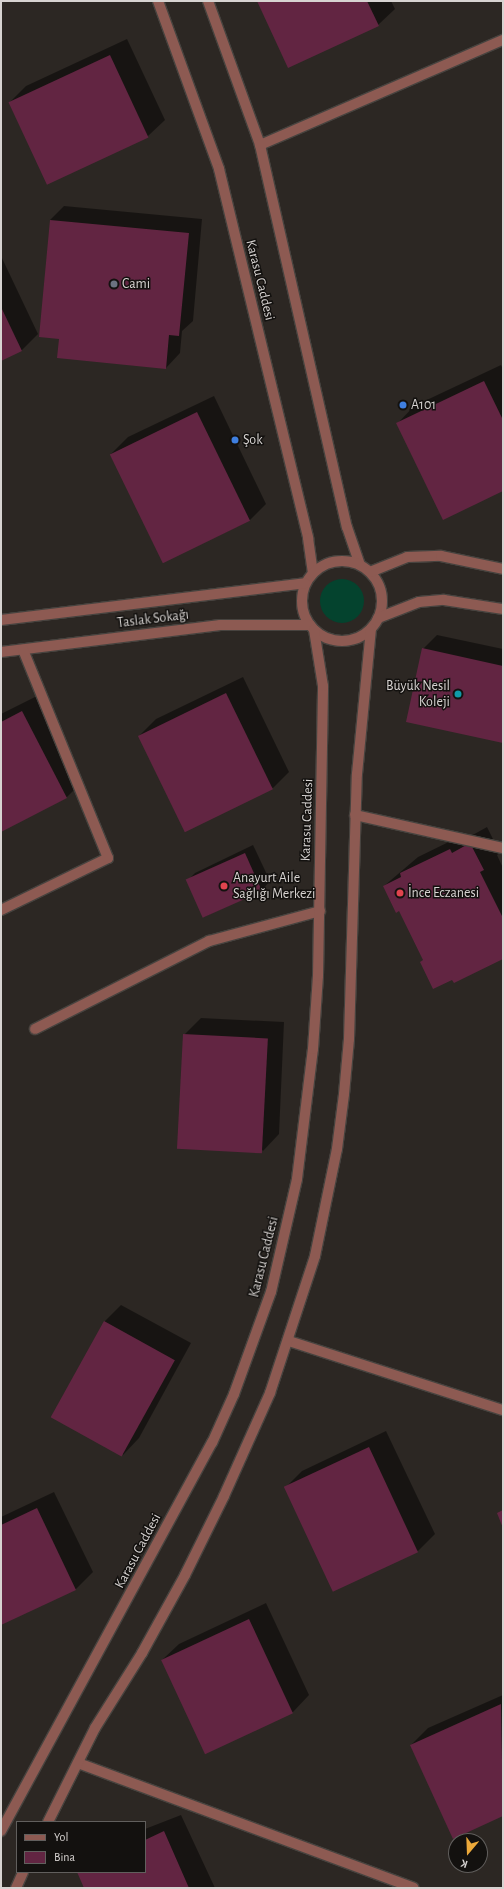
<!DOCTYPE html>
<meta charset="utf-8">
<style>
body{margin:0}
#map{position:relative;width:504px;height:1889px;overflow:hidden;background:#2c2723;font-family:"Alegreya Sans",sans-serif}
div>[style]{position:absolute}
.green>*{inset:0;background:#04432e}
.round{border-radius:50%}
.shadow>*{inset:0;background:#0007}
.building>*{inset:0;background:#622542;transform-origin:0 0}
.roads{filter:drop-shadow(1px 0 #47433f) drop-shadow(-1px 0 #47433f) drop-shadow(0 1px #47433f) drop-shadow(0 -1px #47433f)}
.minor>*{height:10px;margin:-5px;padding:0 5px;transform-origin:5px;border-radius:5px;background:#8d5a52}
.minor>.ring{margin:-5px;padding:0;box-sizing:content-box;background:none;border:10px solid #8d5a52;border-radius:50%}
.dots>*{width:11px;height:11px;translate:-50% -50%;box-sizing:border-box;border:2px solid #13110f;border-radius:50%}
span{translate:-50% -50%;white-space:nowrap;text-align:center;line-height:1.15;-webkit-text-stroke:3px #13110f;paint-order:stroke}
.street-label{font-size:14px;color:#d7d3d1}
.poi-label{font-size:14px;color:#d7d3d1}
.left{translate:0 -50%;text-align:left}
.right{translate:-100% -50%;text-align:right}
.frame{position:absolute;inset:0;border:2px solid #d7d3d1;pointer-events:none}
.legend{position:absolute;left:16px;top:1821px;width:130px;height:52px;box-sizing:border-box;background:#13110f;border:1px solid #615f5d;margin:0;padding:5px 7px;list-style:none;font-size:12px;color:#d7d3d1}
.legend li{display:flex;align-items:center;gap:8px;height:20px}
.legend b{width:20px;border:1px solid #615f5d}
.north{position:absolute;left:448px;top:1833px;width:40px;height:40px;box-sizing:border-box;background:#13110f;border:1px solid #615f5d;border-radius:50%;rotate:199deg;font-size:11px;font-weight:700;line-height:16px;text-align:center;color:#d7d3d1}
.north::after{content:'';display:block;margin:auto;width:14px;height:18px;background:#eca93a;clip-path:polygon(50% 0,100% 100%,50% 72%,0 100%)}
</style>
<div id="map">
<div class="green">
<div class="round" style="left:320px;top:579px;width:44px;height:44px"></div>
</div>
<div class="shadow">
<div style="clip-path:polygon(258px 1px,391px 1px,395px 9px,378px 25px)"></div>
<div style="clip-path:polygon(127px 39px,165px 120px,148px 136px,9px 103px,26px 86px)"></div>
<div style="clip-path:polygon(64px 206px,202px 219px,193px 321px,182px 331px,180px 353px,166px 368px,60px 338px,50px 220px)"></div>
<div style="clip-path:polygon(1px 256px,38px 334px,22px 350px,1px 360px)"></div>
<div style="clip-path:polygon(501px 365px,503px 369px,503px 490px,398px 423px,414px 406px)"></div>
<div style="clip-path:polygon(214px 396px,266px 504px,249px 521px,163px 562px,111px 454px,128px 437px)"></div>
<div style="clip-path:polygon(437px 635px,503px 649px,503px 742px,423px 649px)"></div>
<div style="clip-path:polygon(243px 677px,289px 772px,273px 788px,139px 736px,156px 719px)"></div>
<div style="clip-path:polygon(39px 695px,83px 781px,66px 798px,1px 831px,1px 714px)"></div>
<div style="clip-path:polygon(487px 827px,500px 853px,497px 855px,503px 868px,503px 958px,452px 978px,424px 959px,400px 910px,384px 886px,418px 857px,467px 833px,469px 837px)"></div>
<div style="clip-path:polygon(253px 845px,270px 881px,262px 890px,204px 917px,187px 881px,195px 873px)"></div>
<div style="clip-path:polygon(201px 1018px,284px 1022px,279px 1134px,263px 1151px,184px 1035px)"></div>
<div style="clip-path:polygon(121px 1305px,191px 1343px,139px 1438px,123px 1455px,104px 1322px)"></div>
<div style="clip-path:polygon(386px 1431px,435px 1534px,418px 1551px,285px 1488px,302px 1471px)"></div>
<div style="clip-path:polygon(54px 1492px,93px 1572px,76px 1589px,1px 1624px,1px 1517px)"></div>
<div style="clip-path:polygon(266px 1603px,309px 1695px,293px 1712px,206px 1753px,162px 1660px,179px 1644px)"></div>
<div style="clip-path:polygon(503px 1695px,503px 1815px,453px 1837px,411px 1745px,428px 1728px)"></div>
<div style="clip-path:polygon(181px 1815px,215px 1888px,85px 1888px,78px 1872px,145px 1872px,145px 1829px)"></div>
</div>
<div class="building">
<div style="clip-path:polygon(257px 1px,367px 1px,379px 26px,288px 68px)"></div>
<div style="left:110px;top:55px;width:91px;height:112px;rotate:65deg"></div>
<div style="clip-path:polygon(50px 220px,189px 233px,179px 336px,169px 335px,166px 369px,57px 358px,59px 339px,39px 337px)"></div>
<div style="clip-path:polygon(1px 307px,22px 351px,1px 361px)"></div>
<div style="clip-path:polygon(484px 381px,503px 420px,503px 491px,443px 520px,396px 423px)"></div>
<div style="left:197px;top:412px;width:121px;height:97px;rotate:64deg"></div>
<div style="clip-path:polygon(422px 648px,503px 666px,503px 743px,406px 722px)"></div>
<div style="left:226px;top:693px;width:107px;height:98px;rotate:64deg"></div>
<div style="clip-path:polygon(22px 711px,67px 798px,1px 832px,1px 722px)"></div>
<div style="clip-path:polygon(470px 843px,484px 870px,480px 872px,503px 918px,503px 959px,454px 983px,452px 980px,433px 989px,420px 962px,423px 960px,399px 911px,396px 913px,383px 886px,401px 877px,400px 873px,450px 849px,452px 853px)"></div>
<div style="left:245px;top:853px;width:42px;height:65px;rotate:66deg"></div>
<div style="left:183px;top:1034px;width:85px;height:115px;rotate:3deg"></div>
<div style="left:104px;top:1321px;width:81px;height:110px;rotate:29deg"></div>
<div style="left:369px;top:1447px;width:116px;height:94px;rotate:65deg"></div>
<div style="clip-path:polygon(37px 1508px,76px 1590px,1px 1625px,1px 1525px)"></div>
<div style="clip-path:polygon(503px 1510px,503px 1528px,497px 1513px)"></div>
<div style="left:249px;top:1619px;width:104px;height:97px;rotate:65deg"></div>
<div style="clip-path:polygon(501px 1704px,503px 1816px,453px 1839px,410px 1745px)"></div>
<div style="clip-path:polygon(164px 1831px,189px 1888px,84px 1888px,77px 1872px,145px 1872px,145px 1840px)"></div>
</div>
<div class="roads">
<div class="minor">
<div style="left:158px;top:1px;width:179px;rotate:70deg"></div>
<div style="left:219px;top:169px;width:380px;rotate:76.4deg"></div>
<div style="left:308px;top:538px;width:35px;rotate:82deg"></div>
<div style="left:208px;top:1px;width:153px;rotate:70.1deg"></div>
<div style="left:260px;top:145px;width:392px;rotate:77.2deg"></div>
<div style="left:347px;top:527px;width:40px;rotate:71.1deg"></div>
<div style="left:260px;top:145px;width:265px;rotate:-23.4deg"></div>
<div class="ring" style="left:302px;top:561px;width:70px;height:70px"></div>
<div style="left:370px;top:572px;width:40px;rotate:-22deg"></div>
<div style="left:407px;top:557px;width:34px;rotate:-2deg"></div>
<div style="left:441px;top:556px;width:63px;rotate:11.8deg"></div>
<div style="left:378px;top:618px;width:44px;rotate:-21.3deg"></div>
<div style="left:419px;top:602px;width:25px;rotate:-5deg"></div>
<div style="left:444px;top:600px;width:60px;rotate:8.7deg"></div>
<div style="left:1px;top:620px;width:306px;rotate:-6.9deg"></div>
<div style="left:1px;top:652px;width:221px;rotate:-7deg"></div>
<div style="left:220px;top:625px;width:90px"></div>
<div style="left:355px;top:815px;width:152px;rotate:12.6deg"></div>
<div style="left:1px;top:910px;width:119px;rotate:-25.9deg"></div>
<div style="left:108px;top:858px;width:225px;rotate:-112.2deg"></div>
<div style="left:35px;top:1029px;width:195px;rotate:-26.8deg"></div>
<div style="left:209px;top:941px;width:115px;rotate:-15.1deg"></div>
<div style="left:289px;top:1341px;width:225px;rotate:17.9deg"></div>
<div style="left:78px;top:1763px;width:358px;rotate:20.4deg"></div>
<div style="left:48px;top:1822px;width:105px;rotate:-63.4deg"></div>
<div style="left:95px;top:1728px;width:89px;rotate:-57.9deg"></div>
<div style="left:142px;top:1653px;width:89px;rotate:-61.1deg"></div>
<div style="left:185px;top:1575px;width:88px;rotate:-63.7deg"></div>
<div style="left:224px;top:1496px;width:113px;rotate:-65.9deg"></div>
<div style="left:270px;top:1393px;width:144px;rotate:-71.8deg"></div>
<div style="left:315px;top:1256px;width:109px;rotate:-78.4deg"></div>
<div style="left:337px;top:1149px;width:55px;rotate:-82.7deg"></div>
<div style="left:344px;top:1094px;width:55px;rotate:-84.8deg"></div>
<div style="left:349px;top:1039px;width:265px;rotate:-88.3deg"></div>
<div style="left:357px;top:774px;width:146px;rotate:-84.5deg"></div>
<div style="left:1px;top:1831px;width:442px;rotate:-61.5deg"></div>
<div style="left:212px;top:1443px;width:54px;rotate:-65.8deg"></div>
<div style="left:234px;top:1394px;width:109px;rotate:-70.1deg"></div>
<div style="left:271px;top:1292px;width:116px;rotate:-77deg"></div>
<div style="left:297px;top:1179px;width:131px;rotate:-83deg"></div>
<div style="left:313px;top:1049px;width:73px;rotate:-86.1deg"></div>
<div style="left:318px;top:976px;width:290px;rotate:-89deg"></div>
<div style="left:323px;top:686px;width:57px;rotate:-99.1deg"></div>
<div style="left:16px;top:1888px;width:17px;rotate:-66deg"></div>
</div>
</div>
<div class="dots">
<div style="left:114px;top:284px;background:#6b7280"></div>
<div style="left:403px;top:405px;background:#3f7fe0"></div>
<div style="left:235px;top:440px;background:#3f7fe0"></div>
<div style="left:458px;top:694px;background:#0f9aa8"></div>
<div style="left:224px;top:886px;background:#e0444e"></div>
<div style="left:400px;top:893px;background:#e0444e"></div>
</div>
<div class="street-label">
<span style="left:260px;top:280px;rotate:76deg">Karasu Caddesi</span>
<span style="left:153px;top:619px;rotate:-7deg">Taslak Sokağı</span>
<span style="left:307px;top:820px;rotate:-88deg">Karasu Caddesi</span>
<span style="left:264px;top:1257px;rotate:-76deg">Karasu Caddesi</span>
<span style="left:138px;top:1551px;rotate:-62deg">Karasu Caddesi</span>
</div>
<div class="poi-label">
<span class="left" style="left:122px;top:284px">Cami</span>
<span class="left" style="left:411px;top:405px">A101</span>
<span class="left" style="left:243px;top:440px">Şok</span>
<span class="right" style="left:450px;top:694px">Büyük Nesil<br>Koleji</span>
<span class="left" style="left:233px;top:886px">Anayurt Aile<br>Sağlığı Merkezi</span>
<span class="left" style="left:408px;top:893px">İnce Eczanesi</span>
</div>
<div class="frame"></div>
<ul class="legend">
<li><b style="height:5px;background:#8d5a52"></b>Yol</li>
<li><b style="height:11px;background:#622542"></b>Bina</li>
</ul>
<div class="north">K</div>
</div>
